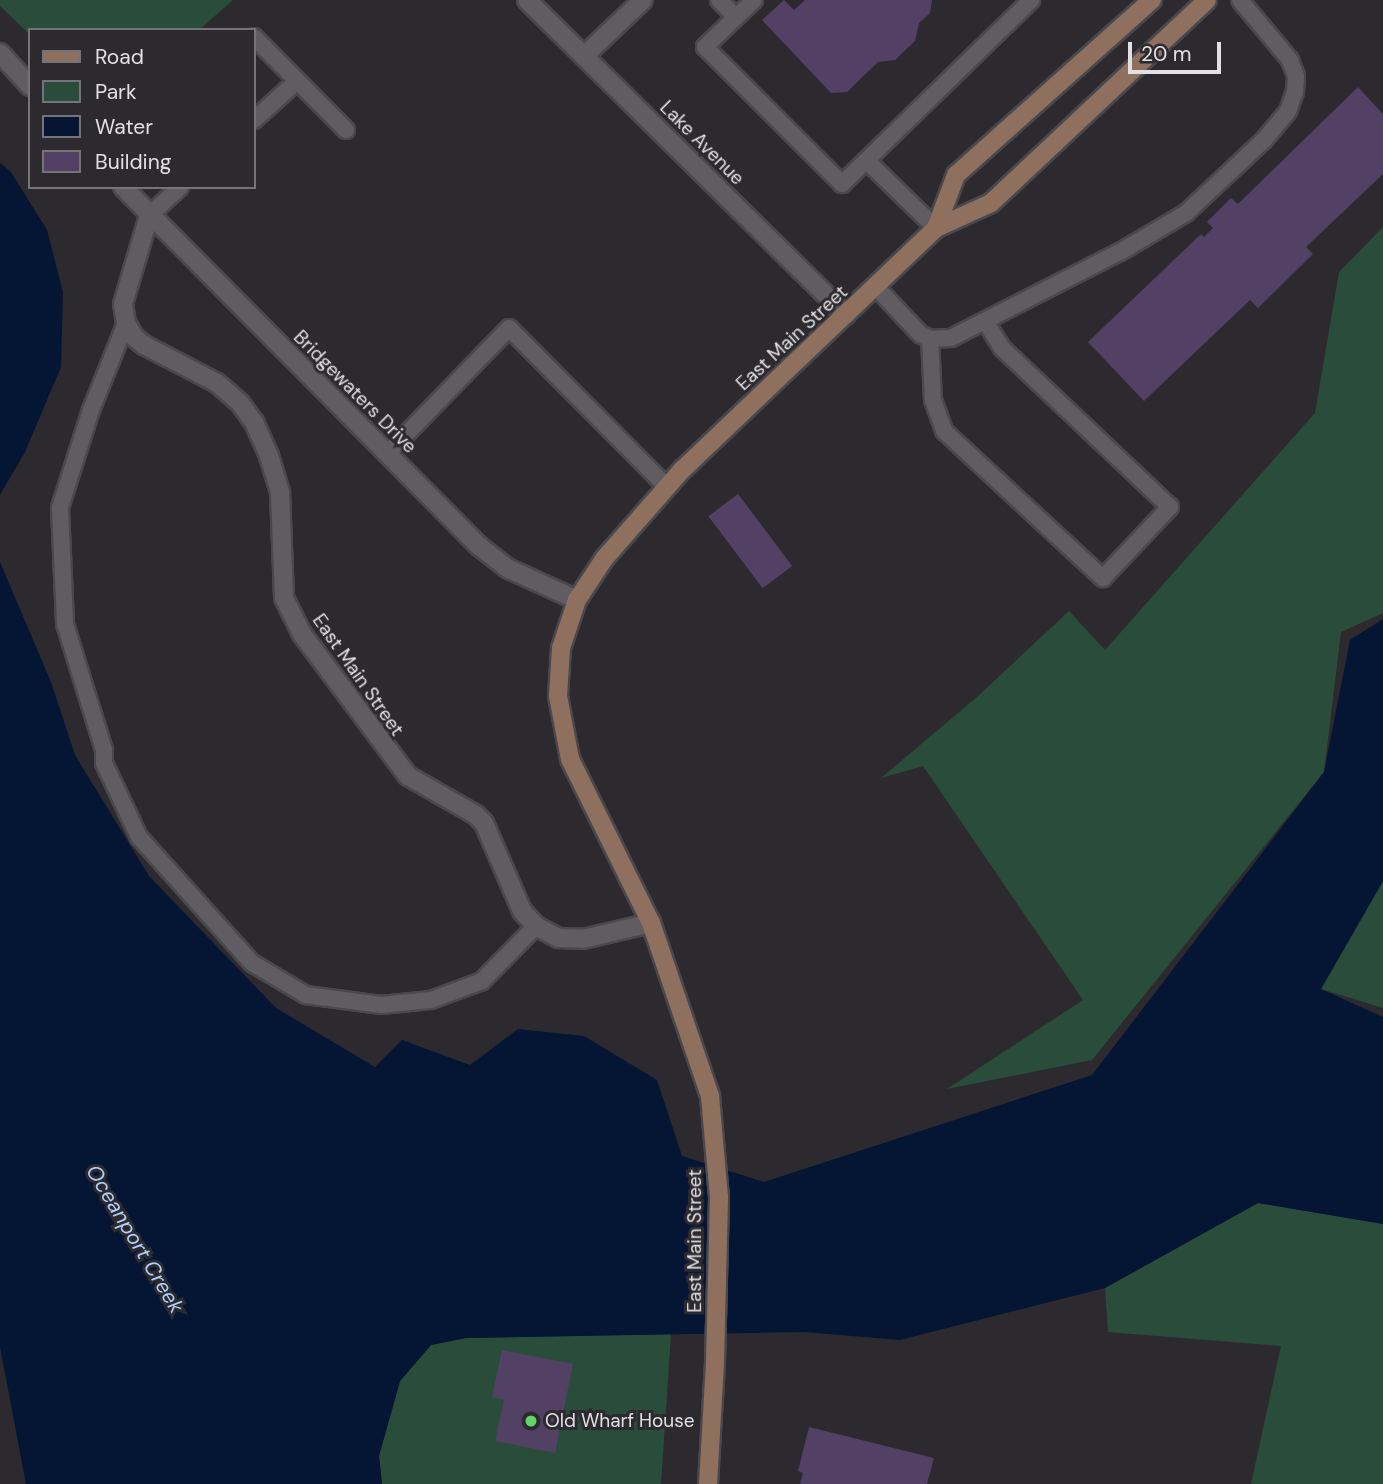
<!DOCTYPE html>
<style>
body{margin:0}
#map{position:relative;width:1383px;height:1484px;overflow:hidden;background:#2c2a2f;font-family:"DM Sans",sans-serif}
div>[style]{position:absolute}
.green>*{inset:0;background:#294d3a}
.water>*{inset:0;background:#041633}
.building>*{inset:0;background:#524164;transform-origin:0 0}
.roads{filter:drop-shadow(2px 0 #4a484c) drop-shadow(-2px 0 #4a484c) drop-shadow(0 2px #4a484c) drop-shadow(0 -2px #4a484c)}
.service>*{height:16px;margin:-8px;padding:0 8px;transform-origin:8px;border-radius:8px;background:#5f5d62}
.minor>*{height:18px;margin:-9px;padding:0 9px;transform-origin:9px;border-radius:9px;background:#5f5d62}
.secondary>*{height:18px;margin:-9px;padding:0 9px;transform-origin:9px;border-radius:9px;background:#8f705f}
.dots>*{width:19px;height:19px;translate:-50% -50%;box-sizing:border-box;border:4px solid #2c2a2f;border-radius:50%}
span{translate:-50% -50%;white-space:nowrap;text-align:center;line-height:1.15;-webkit-text-stroke:6px #2c2a2f;paint-order:stroke}
.street-label{font-size:19px;color:#e1e0e3}
.poi-label{font-size:19px;color:#e1e0e3}
.left{translate:0 -50%;text-align:left}
.water-label{font-size:21px;color:#b0cffd;font-style:italic}
.legend{position:absolute;left:28px;top:28px;width:228px;height:161px;box-sizing:border-box;background:#2c2a2f;border:2px solid #747377;margin:0;padding:9px 12px;list-style:none;font-size:21px;color:#e1e0e3}
.legend li{display:flex;align-items:center;gap:14px;height:35px}
.legend b{width:35px;border:2px solid #747377}
.scale{position:absolute;left:1128px;top:42px;width:93px;height:32px;box-sizing:border-box;border:4px solid #e1e0e3;border-top:0;padding-left:9px;font-size:21px;line-height:24px;white-space:nowrap;color:#e1e0e3;-webkit-text-stroke:5px #2c2a2f;paint-order:stroke}
</style>
<div id="map">
<div class="green">
<div style="clip-path:polygon(0 0,233px 0,199px 30px,30px 30px,30px 35px,0 6px)"></div>
<div style="clip-path:polygon(1383px 227px,1383px 613px,1341px 632px,1324px 772px,1092px 1060px,947px 1089px,1083px 1000px,923px 766px,881px 778px,977px 697px,1069px 611px,1105px 650px,1315px 413px,1339px 272px)"></div>
<div style="clip-path:polygon(1383px 881px,1383px 1008px,1321px 989px)"></div>
<div style="clip-path:polygon(1258px 1203px,1383px 1224px,1383px 1484px,1251px 1484px,1281px 1346px,1108px 1332px,1105px 1288px)"></div>
<div style="clip-path:polygon(671px 1334px,661px 1484px,382px 1484px,379px 1456px,400px 1381px,431px 1345px,466px 1338px)"></div>
</div>
<div class="water">
<div style="clip-path:polygon(0 163px,11px 172px,47px 230px,63px 292px,61px 367px,25px 452px,0 495px)"></div>
<div style="clip-path:polygon(0 562px,51px 682px,75px 755px,149px 876px,276px 1008px,375px 1067px,402px 1040px,470px 1065px,518px 1029px,584px 1036px,657px 1080px,682px 1156px,764px 1182px,1092px 1075px,1324px 772px,1350px 640px,1383px 619px,1383px 881px,1321px 989px,1383px 1017px,1383px 1224px,1258px 1203px,1105px 1288px,900px 1340px,804px 1332px,466px 1338px,431px 1345px,400px 1381px,379px 1456px,382px 1484px,26px 1484px,0 1347px)"></div>
</div>
<div class="building">
<div style="clip-path:polygon(784px 0,794px 10px,805px 0,932px 0,930px 13px,919px 23px,915px 41px,895px 60px,878px 62px,847px 92px,831px 93px,762px 20px)"></div>
<div style="clip-path:polygon(1358px 87px,1383px 114px,1383px 174px,1306px 247px,1313px 254px,1258px 308px,1250px 300px,1144px 401px,1088px 342px,1201px 234px,1204px 237px,1213px 228px,1207px 222px,1231px 198px,1238px 204px)"></div>
<div style="left:738px;top:494px;width:90px;height:37px;rotate:53deg"></div>
<div style="clip-path:polygon(502px 1350px,573px 1364px,555px 1453px,495px 1441px,504px 1400px,492px 1397px)"></div>
<div style="clip-path:polygon(809px 1427px,934px 1458px,927px 1484px,800px 1484px,803px 1473px,798px 1471px)"></div>
</div>
<div class="roads">
<div class="service">
<div style="left:719px;top:0;width:24px;rotate:45deg"></div>
<div style="left:754px;top:0;width:68px;rotate:136.2deg"></div>
<div style="left:705px;top:47px;width:194px;rotate:45deg"></div>
<div style="left:842px;top:184px;width:264px;rotate:-44.2deg"></div>
<div style="left:254px;top:37px;width:131px;rotate:45.3deg"></div>
<div style="left:254px;top:120px;width:58px;rotate:-42.2deg"></div>
<div style="left:867px;top:161px;width:96px;rotate:44.2deg"></div>
<div style="left:149px;top:216px;width:42px;rotate:-43.1deg"></div>
<div style="left:877px;top:288px;width:63px;rotate:46.9deg"></div>
<div style="left:920px;top:334px;width:11px;rotate:27deg"></div>
<div style="left:930px;top:339px;width:21px;rotate:-3deg"></div>
<div style="left:951px;top:338px;width:190px;rotate:-27deg"></div>
<div style="left:1120px;top:252px;width:77px;rotate:-30.6deg"></div>
<div style="left:1186px;top:213px;width:107px;rotate:-43.1deg"></div>
<div style="left:1264px;top:140px;width:38px;rotate:-50deg"></div>
<div style="left:1288px;top:111px;width:20px;rotate:-70deg"></div>
<div style="left:1295px;top:92px;width:16px;rotate:-86deg"></div>
<div style="left:1296px;top:76px;width:17px;rotate:-111deg"></div>
<div style="left:1290px;top:60px;width:78px;rotate:-129.8deg"></div>
<div style="left:126px;top:323px;width:94px;rotate:111.9deg"></div>
<div style="left:91px;top:410px;width:103px;rotate:107.6deg"></div>
<div style="left:60px;top:508px;width:116px;rotate:87.5deg"></div>
<div style="left:65px;top:624px;width:132px;rotate:72.8deg"></div>
<div style="left:104px;top:750px;width:13px;rotate:90deg"></div>
<div style="left:104px;top:763px;width:82px;rotate:64.7deg"></div>
<div style="left:139px;top:837px;width:169px;rotate:48.1deg"></div>
<div style="left:252px;top:963px;width:63px;rotate:30.7deg"></div>
<div style="left:306px;top:995px;width:76px;rotate:7.6deg"></div>
<div style="left:381px;top:1005px;width:50px;rotate:-5.7deg"></div>
<div style="left:431px;top:1000px;width:54px;rotate:-20.4deg"></div>
<div style="left:482px;top:981px;width:77px;rotate:-45.5deg"></div>
<div style="left:930px;top:339px;width:61px;rotate:87.2deg"></div>
<div style="left:933px;top:400px;width:33px;rotate:70deg"></div>
<div style="left:944px;top:431px;width:217px;rotate:42.8deg"></div>
<div style="left:1103px;top:578px;width:98px;rotate:-46.7deg"></div>
<div style="left:1170px;top:507px;width:231px;rotate:-136.6deg"></div>
<div style="left:1002px;top:348px;width:31px;rotate:-122deg"></div>
<div style="left:387px;top:454px;width:175px;rotate:-45.9deg"></div>
<div style="left:509px;top:328px;width:224px;rotate:45.2deg"></div>
</div>
<div class="minor">
<div style="left:527px;top:0;width:448px;rotate:44.6deg"></div>
<div style="left:0;top:53px;width:45px;rotate:47.7deg"></div>
<div style="left:584px;top:56px;width:81px;rotate:-43.5deg"></div>
<div style="left:123px;top:187px;width:506px;rotate:45.24deg"></div>
<div style="left:479px;top:546px;width:36px;rotate:38deg"></div>
<div style="left:507px;top:568px;width:77px;rotate:24.6deg"></div>
<div style="left:149px;top:216px;width:92px;rotate:106.5deg"></div>
<div style="left:123px;top:304px;width:19px;rotate:81deg"></div>
<div style="left:126px;top:323px;width:16px;rotate:60deg"></div>
<div style="left:134px;top:337px;width:13px;rotate:39deg"></div>
<div style="left:144px;top:345px;width:82px;rotate:27.5deg"></div>
<div style="left:217px;top:383px;width:30px;rotate:41deg"></div>
<div style="left:240px;top:403px;width:24px;rotate:54deg"></div>
<div style="left:254px;top:422px;width:37px;rotate:66deg"></div>
<div style="left:269px;top:456px;width:39px;rotate:73deg"></div>
<div style="left:280px;top:493px;width:105px;rotate:87.8deg"></div>
<div style="left:284px;top:598px;width:40px;rotate:63.4deg"></div>
<div style="left:302px;top:634px;width:177px;rotate:53.3deg"></div>
<div style="left:408px;top:776px;width:78px;rotate:29.8deg"></div>
<div style="left:476px;top:815px;width:11px;rotate:45deg"></div>
<div style="left:484px;top:823px;width:96px;rotate:66.6deg"></div>
<div style="left:522px;top:911px;width:21px;rotate:47deg"></div>
<div style="left:536px;top:926px;width:26px;rotate:28deg"></div>
<div style="left:559px;top:938px;width:24px;rotate:2deg"></div>
<div style="left:583px;top:939px;width:70px;rotate:-13.2deg"></div>
</div>
<div class="secondary">
<div style="left:936px;top:228px;width:57px;rotate:-69.3deg"></div>
<div style="left:956px;top:175px;width:263px;rotate:-41.8deg"></div>
<div style="left:708px;top:1484px;width:122px;rotate:-86.7deg"></div>
<div style="left:715px;top:1362px;width:165px;rotate:-88.6deg"></div>
<div style="left:719px;top:1197px;width:101px;rotate:-95.1deg"></div>
<div style="left:710px;top:1096px;width:183px;rotate:-108.8deg"></div>
<div style="left:651px;top:923px;width:183px;rotate:-116.3deg"></div>
<div style="left:570px;top:759px;width:64px;rotate:-100.8deg"></div>
<div style="left:558px;top:696px;width:48px;rotate:-86.4deg"></div>
<div style="left:561px;top:648px;width:51px;rotate:-71.6deg"></div>
<div style="left:577px;top:600px;width:49px;rotate:-56.6deg"></div>
<div style="left:604px;top:559px;width:118px;rotate:-48.8deg"></div>
<div style="left:682px;top:470px;width:351px;rotate:-43.6deg"></div>
<div style="left:936px;top:228px;width:60px;rotate:-24.4deg"></div>
<div style="left:991px;top:203px;width:296px;rotate:-43.2deg"></div>
</div>
</div>
<div class="dots">
<div style="left:531px;top:1421px;background:#61d56a"></div>
</div>
<div class="street-label">
<span style="left:702px;top:143px;rotate:45deg">Lake Avenue</span>
<span style="left:792px;top:338px;rotate:-43deg">East Main Street</span>
<span style="left:355px;top:392px;rotate:45deg">Bridgewaters Drive</span>
<span style="left:358px;top:675px;rotate:55deg">East Main Street</span>
<span style="left:695px;top:1241px;rotate:-90deg">East Main Street</span>
</div>
<div class="poi-label">
<span class="left" style="left:545px;top:1421px">Old Wharf House</span>
</div>
<div class="water-label">
<span style="left:135px;top:1239px;rotate:59deg">Oceanport Creek</span>
</div>
<ul class="legend">
<li><b style="height:9px;background:#8f705f"></b>Road</li>
<li><b style="height:19px;background:#294d3a"></b>Park</li>
<li><b style="height:19px;background:#041633"></b>Water</li>
<li><b style="height:19px;background:#524164"></b>Building</li>
</ul>
<div class="scale">20 m</div>
</div>
